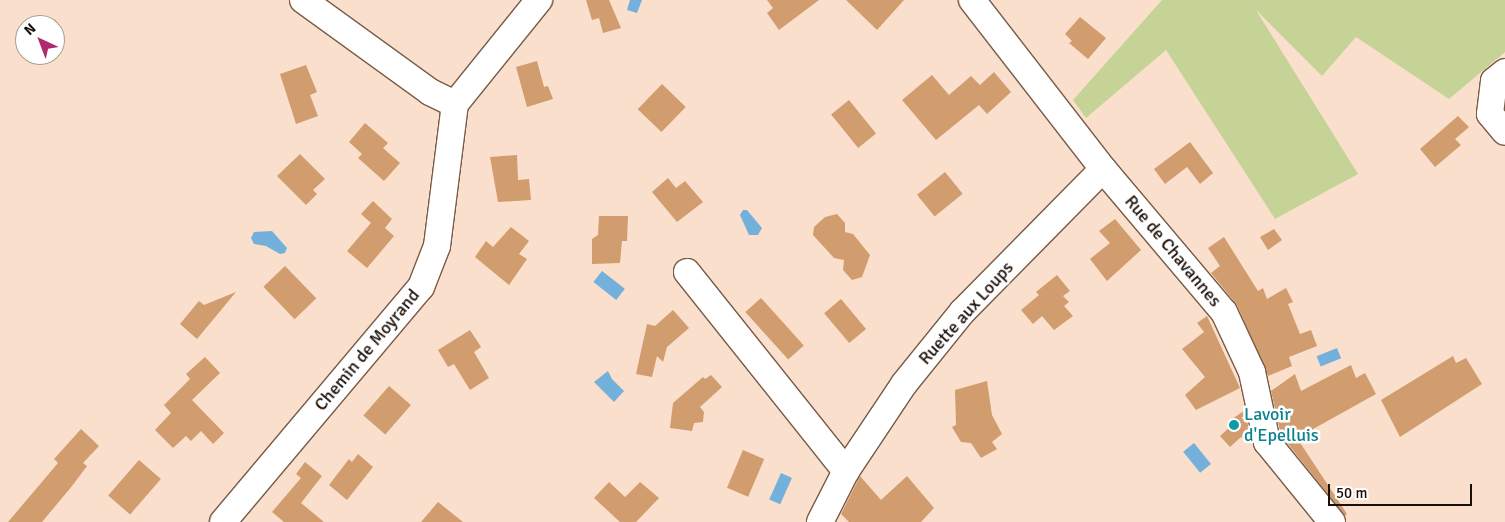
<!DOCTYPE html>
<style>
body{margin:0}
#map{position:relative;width:1505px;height:522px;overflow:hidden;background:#fadfcc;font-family:Signika,sans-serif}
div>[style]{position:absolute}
.green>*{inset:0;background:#c5d496}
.water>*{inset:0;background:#73b0db;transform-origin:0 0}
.building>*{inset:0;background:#d19c6e;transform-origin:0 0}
.roads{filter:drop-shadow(1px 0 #785b46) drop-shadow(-1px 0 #785b46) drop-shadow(0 1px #785b46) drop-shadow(0 -1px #785b46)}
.minor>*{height:26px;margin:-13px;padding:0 13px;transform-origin:13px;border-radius:13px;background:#fff}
.dots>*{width:14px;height:14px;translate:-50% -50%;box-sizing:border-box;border:2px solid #fff;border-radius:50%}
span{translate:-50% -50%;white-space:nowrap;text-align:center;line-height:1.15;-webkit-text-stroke:5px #fff;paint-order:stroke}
.street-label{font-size:18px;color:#1b1008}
.culture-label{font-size:18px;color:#0d838f}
.left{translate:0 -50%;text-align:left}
.north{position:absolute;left:15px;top:15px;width:50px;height:50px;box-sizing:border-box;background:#fff;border:1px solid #a49f9c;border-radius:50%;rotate:317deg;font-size:14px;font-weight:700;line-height:20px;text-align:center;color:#1b1008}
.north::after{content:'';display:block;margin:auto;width:18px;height:22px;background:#af2970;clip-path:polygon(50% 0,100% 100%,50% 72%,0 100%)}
.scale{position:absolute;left:1328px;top:484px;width:144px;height:22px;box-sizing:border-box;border:2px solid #1b1008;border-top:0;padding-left:6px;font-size:15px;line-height:18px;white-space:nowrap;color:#1b1008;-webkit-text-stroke:4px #fff;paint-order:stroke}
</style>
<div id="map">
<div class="green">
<div style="clip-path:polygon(1162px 0,1505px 0,1505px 52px,1449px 99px,1356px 37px,1322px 76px,1256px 10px,1358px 174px,1275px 219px,1166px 50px,1086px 118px,1073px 100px)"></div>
</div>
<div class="water">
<div style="clip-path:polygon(630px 0,642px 0,637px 13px,627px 10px)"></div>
<div style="clip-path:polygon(743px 210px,747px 210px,762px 228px,758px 235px,749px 235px,740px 215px)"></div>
<div style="clip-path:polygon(272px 231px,287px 248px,285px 253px,280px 254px,266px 246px,254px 244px,251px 238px,254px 232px)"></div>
<div style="left:602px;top:271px;width:29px;height:14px;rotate:38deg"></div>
<div style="left:1337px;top:348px;width:11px;height:22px;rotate:68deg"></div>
<div style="clip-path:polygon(608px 371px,612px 379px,624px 391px,614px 402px,594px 382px)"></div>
<div style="left:1194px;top:443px;width:27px;height:14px;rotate:51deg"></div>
<div style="left:781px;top:473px;width:12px;height:29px;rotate:24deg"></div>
</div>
<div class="building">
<div style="clip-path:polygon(586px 0,609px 0,621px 28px,603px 33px,599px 18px,592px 20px)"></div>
<div style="clip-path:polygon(767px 0,819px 0,779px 30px,767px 13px,773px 8px)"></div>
<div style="clip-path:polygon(846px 0,904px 0,877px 30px)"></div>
<div style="clip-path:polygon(1080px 17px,1106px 38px,1088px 59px,1069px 43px,1072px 41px,1065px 34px)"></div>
<div style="clip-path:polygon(537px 61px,544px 87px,548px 86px,553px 99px,527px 107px,516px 67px)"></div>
<div style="clip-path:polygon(306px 65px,317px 92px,310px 95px,318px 116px,296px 124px,280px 74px)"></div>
<div style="clip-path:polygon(994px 72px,1011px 92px,987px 114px,979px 105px,936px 140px,902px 100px,932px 75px,949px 95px,971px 76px,980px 85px)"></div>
<div style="left:662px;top:84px;width:33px;height:35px;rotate:44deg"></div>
<div style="left:849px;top:100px;width:43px;height:23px;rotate:51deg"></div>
<div style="clip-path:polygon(1458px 116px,1469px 127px,1455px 139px,1461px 145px,1435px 167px,1420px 149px)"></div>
<div style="clip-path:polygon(365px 123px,388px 143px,383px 148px,400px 163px,384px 181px,358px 158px,362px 154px,349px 142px)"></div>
<div style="clip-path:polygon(1190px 142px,1213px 173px,1200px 184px,1187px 167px,1165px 184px,1154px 169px)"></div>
<div style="clip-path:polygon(300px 154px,325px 179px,313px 190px,317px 194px,306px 205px,277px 176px)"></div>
<div style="clip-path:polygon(517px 155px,518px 180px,529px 179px,531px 200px,498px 202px,490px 157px)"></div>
<div style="left:945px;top:172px;width:28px;height:36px;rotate:51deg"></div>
<div style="clip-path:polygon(668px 178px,676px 188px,685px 181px,703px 202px,677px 222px,652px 192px)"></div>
<div style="clip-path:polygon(373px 201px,392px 219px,385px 228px,394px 236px,367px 268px,347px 251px,371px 223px,361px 214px)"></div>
<div style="clip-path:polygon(837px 214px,845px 223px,845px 232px,853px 234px,870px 255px,862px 277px,852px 280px,843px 270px,844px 260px,834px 258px,813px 235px,814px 227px,825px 217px)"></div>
<div style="clip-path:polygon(599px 216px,628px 216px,627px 241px,622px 241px,620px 263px,592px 264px,592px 239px,598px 235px)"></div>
<div style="clip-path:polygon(1115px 219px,1141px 250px,1107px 281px,1090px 259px,1110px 243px,1099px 231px)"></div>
<div style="clip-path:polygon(511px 227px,529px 241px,519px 254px,527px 259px,509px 285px,475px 257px,486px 241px,493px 247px)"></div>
<div style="clip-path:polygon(1274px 229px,1282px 240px,1268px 250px,1260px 237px)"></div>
<div style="clip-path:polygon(1224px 237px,1258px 291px,1263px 288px,1267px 299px,1286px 288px,1293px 302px,1288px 304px,1300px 334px,1311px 330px,1317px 346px,1289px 357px,1292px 366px,1268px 376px,1237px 305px,1211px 273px,1220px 266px,1208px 248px)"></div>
<div style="left:285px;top:266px;width:45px;height:30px;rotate:46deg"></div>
<div style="clip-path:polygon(1057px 275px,1070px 291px,1063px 296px,1069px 302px,1064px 306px,1073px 316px,1054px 330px,1042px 316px,1033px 324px,1021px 310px,1039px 295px,1036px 292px)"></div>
<div style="clip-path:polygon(236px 292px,197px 339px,180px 324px,199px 301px,204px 305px)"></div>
<div style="left:761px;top:298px;width:64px;height:21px;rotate:48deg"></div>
<div style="left:841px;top:299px;width:39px;height:22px;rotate:50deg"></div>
<div style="clip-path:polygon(673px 310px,689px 328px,667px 347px,663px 362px,657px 356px,652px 377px,636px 374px,647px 324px,655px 326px)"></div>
<div style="clip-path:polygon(1207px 316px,1240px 388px,1196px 410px,1185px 395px,1205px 377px,1182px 349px,1204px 332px,1197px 323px)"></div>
<div style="clip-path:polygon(470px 330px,481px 347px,474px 352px,489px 378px,470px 390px,454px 364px,448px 367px,438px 350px)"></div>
<div style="clip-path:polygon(1453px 356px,1456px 363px,1466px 358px,1482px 384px,1400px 437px,1381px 400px)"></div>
<div style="clip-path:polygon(205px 357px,220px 373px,192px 400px,224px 433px,213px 444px,201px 431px,191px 441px,186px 436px,173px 448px,155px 430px,171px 413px,164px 405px,190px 379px,186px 374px)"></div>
<div style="clip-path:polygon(1351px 365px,1356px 378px,1365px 373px,1376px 394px,1297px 438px,1347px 514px,1345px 516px,1281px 435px,1271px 391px,1295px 374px,1301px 391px)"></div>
<div style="clip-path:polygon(711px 375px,722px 387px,700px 407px,704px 412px,703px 422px,694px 423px,692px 431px,670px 428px,673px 403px,703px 377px,705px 379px)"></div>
<div style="clip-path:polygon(987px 381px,992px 415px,1002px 434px,992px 442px,997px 449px,981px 458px,971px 443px,961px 442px,952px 427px,956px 425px,955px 390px)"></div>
<div style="left:389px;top:386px;width:29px;height:39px;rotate:41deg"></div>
<div style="clip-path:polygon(1245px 410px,1251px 440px,1246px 442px,1241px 437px,1230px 447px,1220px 436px,1231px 426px,1228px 422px)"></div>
<div style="clip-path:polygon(81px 429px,99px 446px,83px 463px,87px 466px,72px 486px,42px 522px,8px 522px,58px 463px,54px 459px)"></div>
<div style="left:743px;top:450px;width:23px;height:41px;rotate:23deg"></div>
<div style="clip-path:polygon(358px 454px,373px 467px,347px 500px,329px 485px,349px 459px,352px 462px)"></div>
<div style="left:139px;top:460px;width:29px;height:47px;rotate:41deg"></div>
<div style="clip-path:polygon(305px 462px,322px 476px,301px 503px,324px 522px,284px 522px,272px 512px,301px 478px,296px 474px)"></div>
<div style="clip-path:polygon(860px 476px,881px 500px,907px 476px,934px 508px,921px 522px,849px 522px,841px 514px)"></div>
<div style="clip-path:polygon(609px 482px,625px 497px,640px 482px,659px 498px,636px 522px,620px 522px,594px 498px)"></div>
<div style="clip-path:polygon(438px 502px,463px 522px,421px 522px)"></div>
</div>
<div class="roads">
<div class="minor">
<div style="left:303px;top:0;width:157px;rotate:35.9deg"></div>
<div style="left:430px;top:92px;width:28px;rotate:26deg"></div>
<div style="left:972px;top:0;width:214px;rotate:52.2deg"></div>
<div style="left:1103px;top:169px;width:187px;rotate:49.8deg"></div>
<div style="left:1224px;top:312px;width:66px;rotate:65deg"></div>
<div style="left:1252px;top:372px;width:72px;rotate:77.9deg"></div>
<div style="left:1267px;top:442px;width:103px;rotate:50.9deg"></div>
<div style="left:1505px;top:72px;width:14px;rotate:141deg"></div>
<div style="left:1494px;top:81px;width:33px;rotate:97deg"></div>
<div style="left:1490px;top:114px;width:23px;rotate:50deg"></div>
<div style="left:687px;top:272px;width:255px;rotate:51.4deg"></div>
<div style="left:223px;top:522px;width:307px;rotate:-49.9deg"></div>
<div style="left:421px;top:287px;width:44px;rotate:-68.7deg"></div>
<div style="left:437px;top:246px;width:143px;rotate:-82.8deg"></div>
<div style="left:455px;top:104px;width:134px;rotate:-51.1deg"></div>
<div style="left:820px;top:522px;width:57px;rotate:-63deg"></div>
<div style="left:846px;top:471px;width:105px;rotate:-56.3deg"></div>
<div style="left:904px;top:384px;width:94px;rotate:-51.1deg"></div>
<div style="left:963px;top:311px;width:199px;rotate:-45.4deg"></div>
</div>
</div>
<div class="dots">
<div style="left:1234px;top:425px;background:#0f9aa8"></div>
</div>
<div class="street-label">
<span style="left:1173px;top:251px;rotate:50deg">Rue de Chavannes</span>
<span style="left:966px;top:313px;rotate:-48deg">Ruette aux Loups</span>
<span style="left:367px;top:350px;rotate:-50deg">Chemin de Moyrand</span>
</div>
<div class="culture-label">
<span class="left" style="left:1244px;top:425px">Lavoir<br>d'Epelluis</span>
</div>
<div class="north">N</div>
<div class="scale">50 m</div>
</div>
